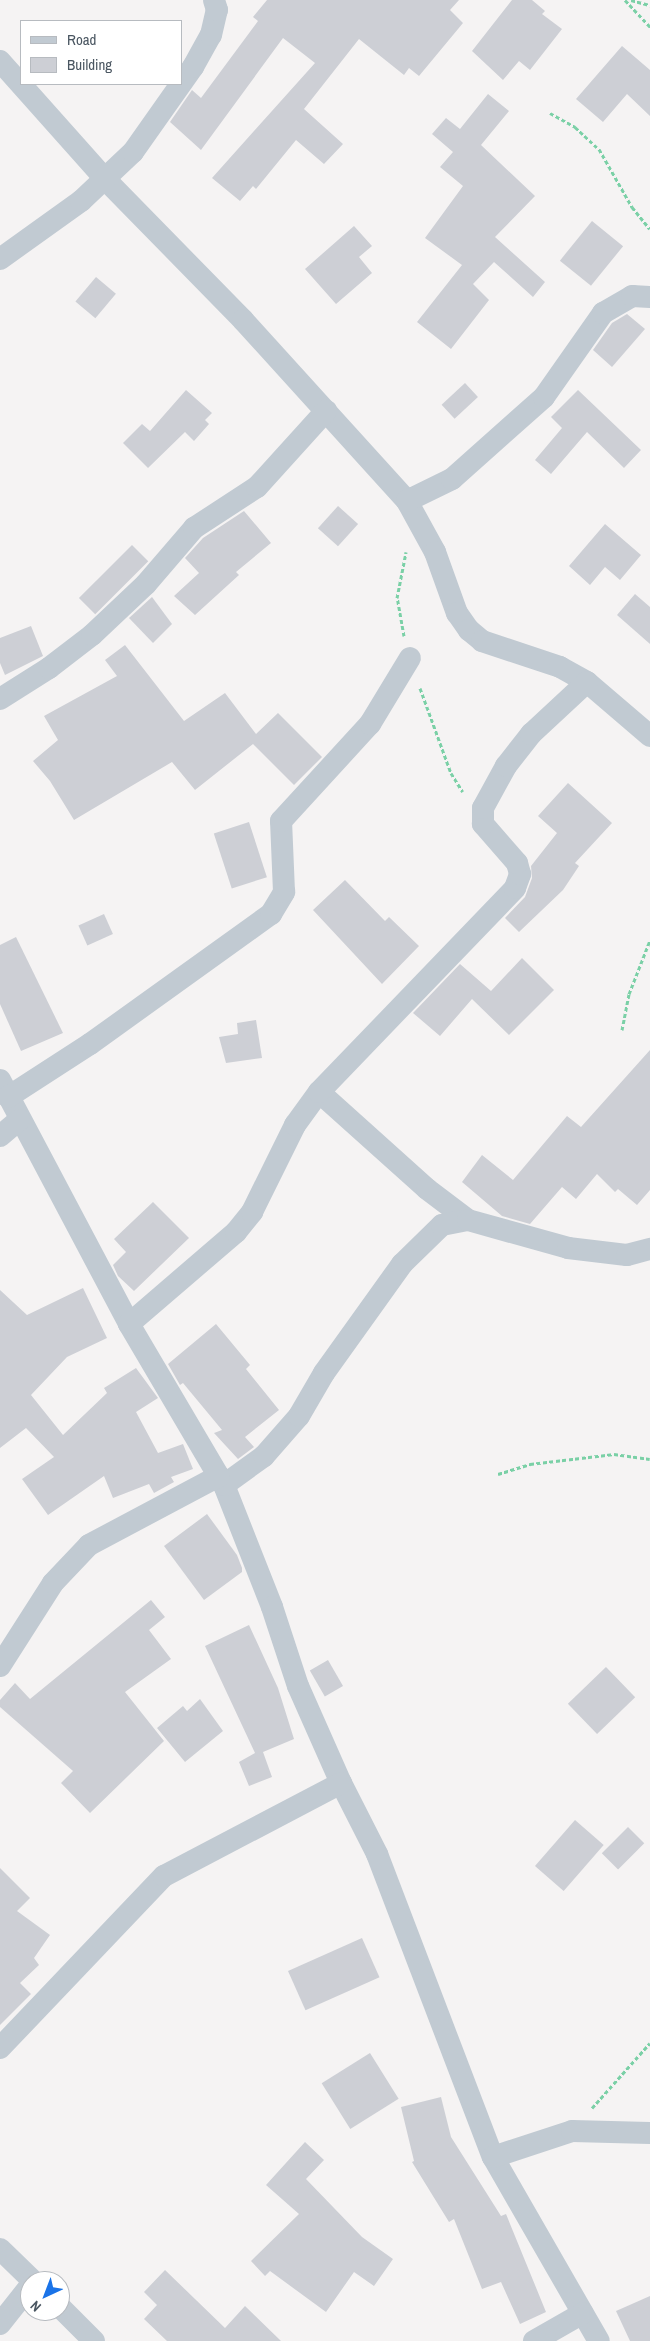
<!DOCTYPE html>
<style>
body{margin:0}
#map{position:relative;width:650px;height:2341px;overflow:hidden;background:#f5f3f3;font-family:"Archivo Narrow",sans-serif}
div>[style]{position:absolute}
.building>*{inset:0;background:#cdcfd5;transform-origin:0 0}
.path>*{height:3px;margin-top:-1.5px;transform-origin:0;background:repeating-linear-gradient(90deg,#7ad0a6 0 4px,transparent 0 6.5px)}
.minor>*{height:22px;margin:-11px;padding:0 11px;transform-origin:11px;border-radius:11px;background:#c1cad2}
span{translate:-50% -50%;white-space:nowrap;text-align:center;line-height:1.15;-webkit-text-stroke:4.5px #fff;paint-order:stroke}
.legend{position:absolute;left:20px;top:20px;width:162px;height:65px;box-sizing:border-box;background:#fff;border:1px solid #b7bbc0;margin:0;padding:6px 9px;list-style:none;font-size:15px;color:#4a5661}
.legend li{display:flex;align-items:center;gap:10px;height:25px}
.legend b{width:25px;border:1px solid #b7bbc0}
.north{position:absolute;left:20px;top:2271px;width:50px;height:50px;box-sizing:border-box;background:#fff;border:1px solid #b7bbc0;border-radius:50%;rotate:223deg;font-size:14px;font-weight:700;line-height:20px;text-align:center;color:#4a5661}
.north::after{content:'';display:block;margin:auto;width:18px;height:22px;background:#1a73e8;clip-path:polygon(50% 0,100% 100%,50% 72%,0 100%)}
</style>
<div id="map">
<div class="building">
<div style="clip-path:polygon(267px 0,459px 0,450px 10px,463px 23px,419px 76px,409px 68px,404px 75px,359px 39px,304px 109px,343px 144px,324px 164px,296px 140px,256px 189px,253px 186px,240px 201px,212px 178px,315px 63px,283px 38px,201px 150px,170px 122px,192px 90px,201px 98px,258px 21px,253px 17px)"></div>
<div style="clip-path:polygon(512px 0,532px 0,545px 11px,542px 14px,562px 29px,530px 70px,519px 61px,503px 80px,472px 51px)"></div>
<div style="clip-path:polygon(622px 46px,650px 70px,650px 116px,627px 94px,603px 122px,576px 99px)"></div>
<div style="clip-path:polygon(488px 94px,509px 111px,481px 145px,535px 196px,495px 237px,545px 282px,533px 297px,494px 262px,473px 284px,489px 300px,451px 349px,417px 322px,462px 265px,425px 238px,463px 186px,440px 167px,453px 152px,432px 134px,446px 118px,460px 129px)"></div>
<div style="left:592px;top:221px;width:40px;height:51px;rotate:39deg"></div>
<div style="clip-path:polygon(354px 226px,372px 246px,359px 257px,372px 273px,336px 304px,305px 269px)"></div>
<div style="left:96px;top:277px;width:26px;height:32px;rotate:40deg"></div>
<div style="clip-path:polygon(627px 314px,645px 329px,612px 367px,593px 350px,612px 323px)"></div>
<div style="left:465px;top:383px;width:19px;height:32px;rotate:47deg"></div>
<div style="clip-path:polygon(186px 390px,212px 413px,205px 420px,209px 424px,194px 441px,185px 432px,148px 468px,123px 443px,142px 424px,150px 431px)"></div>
<div style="clip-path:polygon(578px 390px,641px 450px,624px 468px,587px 432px,551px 474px,535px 460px,562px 428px,551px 417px)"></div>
<div style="left:338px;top:506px;width:27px;height:30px;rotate:42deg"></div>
<div style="clip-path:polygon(244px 511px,271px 543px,236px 572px,239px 575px,195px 615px,174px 596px,199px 573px,185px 558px,203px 538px)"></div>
<div style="clip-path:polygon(605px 524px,641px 555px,620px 580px,605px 567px,590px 585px,569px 566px)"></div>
<div style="left:132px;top:545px;width:23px;height:75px;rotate:45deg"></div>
<div style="clip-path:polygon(635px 594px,650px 607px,650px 644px,617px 615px)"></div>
<div style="clip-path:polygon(152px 597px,172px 624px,153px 643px,129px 618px)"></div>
<div style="clip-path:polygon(31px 626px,43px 656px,5px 675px,0 663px,0 638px)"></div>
<div style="clip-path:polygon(125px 645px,184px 721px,225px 693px,256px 734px,278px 713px,322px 757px,294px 785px,253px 744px,195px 790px,172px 762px,74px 820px,50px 781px,33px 761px,58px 740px,44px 716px,117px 676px,105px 660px)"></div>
<div style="clip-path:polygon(568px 783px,612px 823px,575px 863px,579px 866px,563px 890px,519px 932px,505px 918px,525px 897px,532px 878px,531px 866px,557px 833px,538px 816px)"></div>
<div style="left:249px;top:822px;width:58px;height:37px;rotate:72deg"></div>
<div style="clip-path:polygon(345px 880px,385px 921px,389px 917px,419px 946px,382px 984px,313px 910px)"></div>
<div style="left:104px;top:914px;width:22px;height:28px;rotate:66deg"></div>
<div style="clip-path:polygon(16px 937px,63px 1033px,21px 1051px,0 1004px,0 945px)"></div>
<div style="clip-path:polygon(522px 958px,554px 990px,509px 1035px,472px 999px,440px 1036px,413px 1013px,460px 964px,491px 991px)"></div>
<div style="clip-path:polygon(256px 1020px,262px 1058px,226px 1063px,219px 1037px,238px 1034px,237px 1023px)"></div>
<div style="clip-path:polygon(650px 1050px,650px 1190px,637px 1205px,618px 1189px,615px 1192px,597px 1174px,576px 1199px,562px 1187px,530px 1224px,502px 1216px,462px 1182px,482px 1155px,513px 1180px,567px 1116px,581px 1127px)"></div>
<div style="clip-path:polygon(153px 1202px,189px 1238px,134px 1291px,118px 1276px,113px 1265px,126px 1252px,114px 1239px)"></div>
<div style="clip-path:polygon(83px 1288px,107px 1338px,67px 1357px,31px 1395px,63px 1435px,107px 1393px,104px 1388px,136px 1368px,158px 1398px,136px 1412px,158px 1453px,183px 1444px,193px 1469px,171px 1477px,174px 1482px,154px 1493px,149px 1484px,113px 1498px,104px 1476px,48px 1515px,22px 1479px,54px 1457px,26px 1428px,0 1448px,0 1290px,27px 1315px)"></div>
<div style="clip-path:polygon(216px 1324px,250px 1365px,246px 1369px,279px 1410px,245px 1437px,254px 1447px,238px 1459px,214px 1433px,222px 1430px,183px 1383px,180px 1385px,168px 1364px)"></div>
<div style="clip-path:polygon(207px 1514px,237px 1555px,242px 1568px,242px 1572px,204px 1600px,164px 1546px)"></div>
<div style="clip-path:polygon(151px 1600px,165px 1617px,149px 1630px,171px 1659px,125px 1692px,164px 1741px,90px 1813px,61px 1783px,73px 1771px,0 1707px,0 1700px,15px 1683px,30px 1699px)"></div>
<div style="clip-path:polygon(249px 1625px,278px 1688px,294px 1739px,263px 1752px,272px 1777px,249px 1786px,239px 1762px,255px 1753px,205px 1646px)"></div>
<div style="left:328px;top:1660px;width:30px;height:21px;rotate:60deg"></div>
<div style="left:606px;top:1667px;width:42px;height:53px;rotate:46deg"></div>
<div style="clip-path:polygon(200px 1699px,223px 1731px,185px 1762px,157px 1728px,183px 1706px,187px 1711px)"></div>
<div style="left:575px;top:1820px;width:38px;height:61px;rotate:41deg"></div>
<div style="left:628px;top:1827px;width:23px;height:37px;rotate:45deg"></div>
<div style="clip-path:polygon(0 1868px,30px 1898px,17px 1911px,50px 1935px,34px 1958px,39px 1965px,20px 1983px,31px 1994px,0 2025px)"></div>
<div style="left:362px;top:1938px;width:43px;height:81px;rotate:66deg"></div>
<div style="left:370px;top:2053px;width:54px;height:57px;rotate:58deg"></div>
<div style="clip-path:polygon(441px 2097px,451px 2137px,501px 2216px,506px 2214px,546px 2312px,520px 2324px,501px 2282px,482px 2289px,454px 2219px,449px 2222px,412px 2162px,414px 2161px,401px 2107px)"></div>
<div style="clip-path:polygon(305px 2142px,324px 2160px,306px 2179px,362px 2237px,393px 2259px,374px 2286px,354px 2272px,326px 2312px,270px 2271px,265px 2276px,251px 2261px,299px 2214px,266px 2185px)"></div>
<div style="clip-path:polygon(165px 2270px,225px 2328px,245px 2306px,281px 2341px,167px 2341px,144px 2319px,157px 2305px,144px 2292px)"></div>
<div style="clip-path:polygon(650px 2296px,650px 2341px,630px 2341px,616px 2311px)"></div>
</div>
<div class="path">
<div style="left:625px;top:0;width:37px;rotate:47deg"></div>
<div style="left:631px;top:0;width:20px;rotate:15deg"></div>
<div style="left:550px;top:113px;width:29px;rotate:29deg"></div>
<div style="left:575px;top:127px;width:33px;rotate:43deg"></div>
<div style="left:599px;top:149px;width:67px;rotate:60.4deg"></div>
<div style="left:632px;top:207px;width:28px;rotate:51deg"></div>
<div style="left:404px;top:636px;width:39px;rotate:-100deg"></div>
<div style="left:397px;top:598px;width:47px;rotate:-78.9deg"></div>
<div style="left:420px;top:688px;width:90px;rotate:70deg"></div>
<div style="left:451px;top:773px;width:22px;rotate:58deg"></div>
<div style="left:622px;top:1030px;width:37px;rotate:-79deg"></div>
<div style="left:629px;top:994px;width:58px;rotate:-68.7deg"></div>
<div style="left:498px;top:1474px;width:34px;rotate:-17deg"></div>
<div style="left:530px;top:1464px;width:85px;rotate:-6.8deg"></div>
<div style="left:614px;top:1454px;width:36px;rotate:8deg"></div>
<div style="left:592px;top:2108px;width:87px;rotate:-48.3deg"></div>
</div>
<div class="minor">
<div style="left:0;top:61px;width:158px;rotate:48.3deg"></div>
<div style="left:105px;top:179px;width:197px;rotate:45.6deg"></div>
<div style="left:243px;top:320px;width:244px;rotate:47.8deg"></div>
<div style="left:407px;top:501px;width:58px;rotate:61.2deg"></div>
<div style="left:435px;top:552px;width:65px;rotate:70.2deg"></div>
<div style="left:457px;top:613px;width:21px;rotate:55deg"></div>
<div style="left:469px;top:630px;width:17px;rotate:40deg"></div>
<div style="left:482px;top:641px;width:82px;rotate:18.4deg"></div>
<div style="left:560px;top:667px;width:31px;rotate:29deg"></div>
<div style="left:587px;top:682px;width:83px;rotate:40.6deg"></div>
<div style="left:0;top:259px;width:100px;rotate:-35.6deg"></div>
<div style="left:81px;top:201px;width:71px;rotate:-43.3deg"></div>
<div style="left:133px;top:152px;width:104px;rotate:-54.8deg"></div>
<div style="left:193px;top:67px;width:37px;rotate:-61deg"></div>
<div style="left:211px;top:35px;width:26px;rotate:-77deg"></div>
<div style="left:217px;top:10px;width:10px;rotate:-107deg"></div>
<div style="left:407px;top:501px;width:50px;rotate:-26.1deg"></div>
<div style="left:452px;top:479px;width:123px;rotate:-41.7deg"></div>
<div style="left:544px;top:397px;width:103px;rotate:-54.9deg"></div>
<div style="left:603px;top:313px;width:34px;rotate:-30deg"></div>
<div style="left:632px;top:296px;width:18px;rotate:3deg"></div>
<div style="left:0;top:699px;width:58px;rotate:-32.3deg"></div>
<div style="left:49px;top:668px;width:54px;rotate:-37.5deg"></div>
<div style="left:92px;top:635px;width:74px;rotate:-43.4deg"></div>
<div style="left:146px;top:584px;width:74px;rotate:-49.4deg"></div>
<div style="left:194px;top:528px;width:75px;rotate:-33.1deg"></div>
<div style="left:257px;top:487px;width:103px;rotate:-47.8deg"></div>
<div style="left:0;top:1080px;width:276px;rotate:62.1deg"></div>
<div style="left:129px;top:1324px;width:187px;rotate:59.5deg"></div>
<div style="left:224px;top:1485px;width:131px;rotate:68.5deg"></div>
<div style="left:272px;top:1607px;width:83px;rotate:71.8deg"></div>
<div style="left:298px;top:1686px;width:106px;rotate:66.1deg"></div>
<div style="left:341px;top:1783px;width:80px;rotate:63.1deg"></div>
<div style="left:377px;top:1854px;width:324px;rotate:69.1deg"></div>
<div style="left:493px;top:2157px;width:212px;rotate:60.1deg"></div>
<div style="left:319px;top:1092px;width:145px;rotate:41.9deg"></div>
<div style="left:427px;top:1189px;width:51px;rotate:37.1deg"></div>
<div style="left:8px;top:1097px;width:98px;rotate:-32.9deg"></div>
<div style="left:90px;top:1044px;width:223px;rotate:-35.7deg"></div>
<div style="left:271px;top:914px;width:26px;rotate:-59deg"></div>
<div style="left:284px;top:892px;width:71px;rotate:-92.4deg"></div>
<div style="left:281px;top:821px;width:132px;rotate:-47.5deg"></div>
<div style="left:370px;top:724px;width:77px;rotate:-58.8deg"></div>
<div style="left:0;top:1136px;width:25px;rotate:-40deg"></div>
<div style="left:129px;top:1324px;width:141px;rotate:-40.7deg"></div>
<div style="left:236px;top:1232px;width:26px;rotate:-51deg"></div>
<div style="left:252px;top:1212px;width:97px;rotate:-63.7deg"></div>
<div style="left:295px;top:1125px;width:41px;rotate:-54deg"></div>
<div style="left:319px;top:1092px;width:283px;rotate:-46.1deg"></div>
<div style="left:515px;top:888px;width:15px;rotate:-70deg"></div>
<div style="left:520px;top:874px;width:11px;rotate:-105deg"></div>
<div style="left:517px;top:863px;width:52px;rotate:-131.1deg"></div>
<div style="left:483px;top:824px;width:16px;rotate:-90deg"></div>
<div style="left:483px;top:808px;width:48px;rotate:-61.3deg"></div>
<div style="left:506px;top:766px;width:41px;rotate:-52deg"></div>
<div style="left:531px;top:734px;width:76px;rotate:-42.9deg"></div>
<div style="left:224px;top:1485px;width:49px;rotate:-35.9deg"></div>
<div style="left:264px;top:1456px;width:53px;rotate:-48.8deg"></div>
<div style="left:299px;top:1416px;width:50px;rotate:-59.8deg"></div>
<div style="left:324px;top:1373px;width:134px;rotate:-54.4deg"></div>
<div style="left:402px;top:1264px;width:56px;rotate:-44.3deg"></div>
<div style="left:442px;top:1225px;width:26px;rotate:-11deg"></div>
<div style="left:468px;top:1220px;width:104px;rotate:15.6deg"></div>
<div style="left:568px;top:1248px;width:59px;rotate:6.8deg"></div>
<div style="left:627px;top:1255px;width:24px;rotate:-15deg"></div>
<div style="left:0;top:1666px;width:98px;rotate:-57.4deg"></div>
<div style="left:53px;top:1583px;width:52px;rotate:-46.5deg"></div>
<div style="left:89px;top:1545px;width:147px;rotate:-28deg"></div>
<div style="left:0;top:2048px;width:238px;rotate:-46.4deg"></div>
<div style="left:164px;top:1876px;width:200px;rotate:-27.7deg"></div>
<div style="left:493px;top:2157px;width:83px;rotate:-18.2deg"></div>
<div style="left:572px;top:2131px;width:78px;rotate:1.5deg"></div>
<div style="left:0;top:2249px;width:46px;rotate:44.1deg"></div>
<div style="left:60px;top:2307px;width:48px;rotate:45deg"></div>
<div style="left:0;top:2324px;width:48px;rotate:-51.7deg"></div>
<div style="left:534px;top:2341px;width:56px;rotate:-29.7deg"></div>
</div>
<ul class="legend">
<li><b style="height:6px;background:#c1cad2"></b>Road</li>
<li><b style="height:14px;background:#cdcfd5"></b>Building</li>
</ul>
<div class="north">N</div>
</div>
